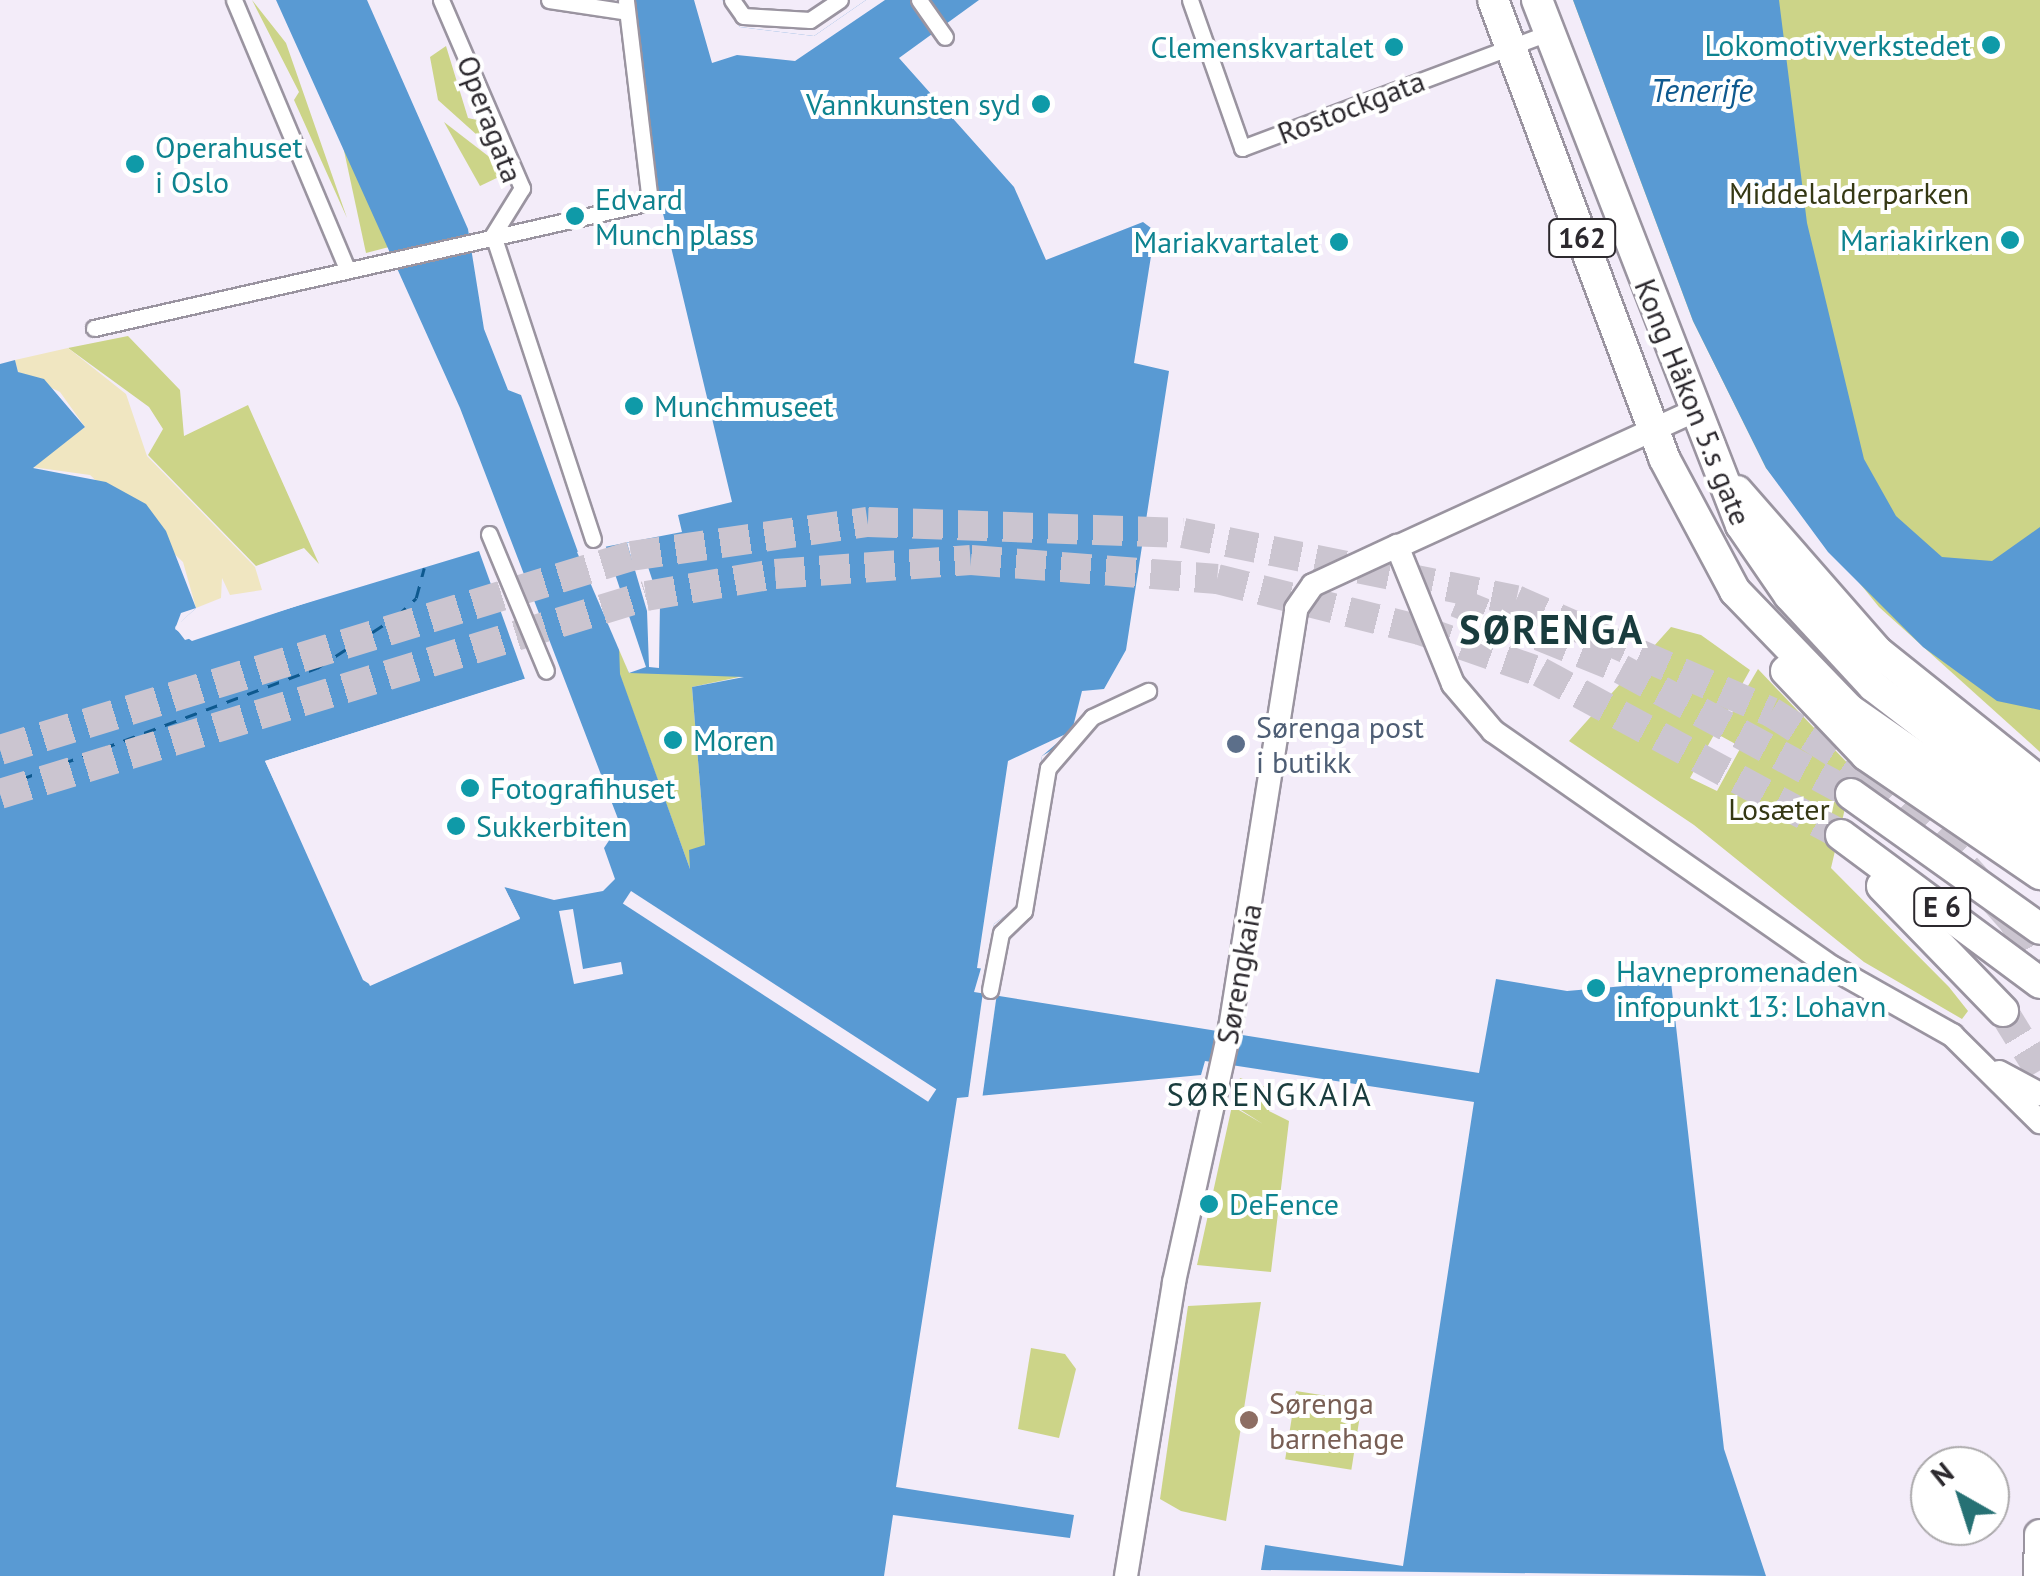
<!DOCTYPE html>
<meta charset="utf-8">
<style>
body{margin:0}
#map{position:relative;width:2040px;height:1576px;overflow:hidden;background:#f3ecf9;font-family:"PT Sans",sans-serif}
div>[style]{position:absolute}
.green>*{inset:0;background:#ccd488;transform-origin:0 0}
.sand>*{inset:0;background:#f0e6c1}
.water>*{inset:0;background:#599ad3}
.pier>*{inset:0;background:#f3ecf9;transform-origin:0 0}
.ferry>*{height:2.5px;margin-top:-1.25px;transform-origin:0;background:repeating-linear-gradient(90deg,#0e598f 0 12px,transparent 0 22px)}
.highway-tunnel>*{height:30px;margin-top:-15px;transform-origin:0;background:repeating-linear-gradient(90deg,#cbc5d0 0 30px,transparent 0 45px)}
.roads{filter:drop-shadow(2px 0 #9a94a0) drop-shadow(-2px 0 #9a94a0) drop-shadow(0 2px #9a94a0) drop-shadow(0 -2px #9a94a0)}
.street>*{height:15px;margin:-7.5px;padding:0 7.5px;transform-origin:7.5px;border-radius:7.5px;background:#fff}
.secondary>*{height:22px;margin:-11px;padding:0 11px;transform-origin:11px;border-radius:11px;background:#fff}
.highway>*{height:30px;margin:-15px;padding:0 15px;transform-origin:15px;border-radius:15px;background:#fff}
.dots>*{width:28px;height:28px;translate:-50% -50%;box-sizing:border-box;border:5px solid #fff;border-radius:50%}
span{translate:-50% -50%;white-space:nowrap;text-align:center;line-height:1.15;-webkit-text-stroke:8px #fff;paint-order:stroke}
.shield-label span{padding:2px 8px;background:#fff;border:2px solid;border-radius:8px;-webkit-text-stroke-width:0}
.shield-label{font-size:28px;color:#2c292e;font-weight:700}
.culture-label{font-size:30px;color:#0d838f}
.right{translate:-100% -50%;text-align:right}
.left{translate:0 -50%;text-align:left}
.street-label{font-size:30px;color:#2c292e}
.park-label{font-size:30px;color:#353814}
.service-label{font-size:30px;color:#4e5e75}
.education-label{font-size:30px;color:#785e54}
.water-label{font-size:32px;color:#0e598f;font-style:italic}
.neighbourhood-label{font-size:32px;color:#193c3d;letter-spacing:2.5px}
.district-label{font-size:40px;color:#193c3d;font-weight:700;letter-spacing:2.5px}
.north{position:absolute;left:1910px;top:1446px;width:100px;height:100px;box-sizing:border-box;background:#fff;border:2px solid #aba9ab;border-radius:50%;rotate:321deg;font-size:28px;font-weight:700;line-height:40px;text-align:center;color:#2c292e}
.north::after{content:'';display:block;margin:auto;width:35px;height:45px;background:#267174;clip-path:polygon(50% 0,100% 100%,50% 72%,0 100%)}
</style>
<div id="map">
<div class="green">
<div style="clip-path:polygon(252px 0,286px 43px,347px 218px,294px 100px,299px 92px)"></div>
<div style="clip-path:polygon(1573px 0,2040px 0,2040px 752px,1879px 607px,1766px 468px,1693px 321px)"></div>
<div style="clip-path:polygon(446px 46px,468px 118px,486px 122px,496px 152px,438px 100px,430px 57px)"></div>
<div style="clip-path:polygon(444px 122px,505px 169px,505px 174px,480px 186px)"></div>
<div style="clip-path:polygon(343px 146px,389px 247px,366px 253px)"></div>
<div style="clip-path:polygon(128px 336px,180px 390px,184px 436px,248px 405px,319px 564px,304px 548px,256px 566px,148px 455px,163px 429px,149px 407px,68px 348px)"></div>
<div style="clip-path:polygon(1671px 627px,1701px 635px,1750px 670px,1690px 778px,1717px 791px,1741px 747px,1719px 735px,1758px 669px,1854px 770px,1831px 868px,1949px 987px,1968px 1011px,1962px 1019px,1864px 962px,1694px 825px,1569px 741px)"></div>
<div style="clip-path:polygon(619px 644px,646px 668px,744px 676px,692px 687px,705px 845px,690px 869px,619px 673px)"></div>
<div style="clip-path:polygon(1240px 1078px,1274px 1090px,1269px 1111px,1289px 1121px,1271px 1272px,1197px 1265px,1232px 1106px,1263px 1124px,1233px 1105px)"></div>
<div style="clip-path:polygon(1261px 1302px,1226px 1521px,1181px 1511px,1160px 1499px,1188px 1306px)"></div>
<div style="clip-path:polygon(1031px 1348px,1065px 1354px,1076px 1369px,1059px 1438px,1018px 1429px)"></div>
<div style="left:1296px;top:1391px;width:67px;height:69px;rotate:9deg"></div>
</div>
<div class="sand">
<div style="clip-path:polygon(68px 348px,126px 394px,147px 456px,255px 567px,262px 590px,230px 595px,222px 578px,221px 598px,196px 608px,183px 562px,90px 475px,32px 467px,85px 427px,60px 392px,18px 372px,15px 360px)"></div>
</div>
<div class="water">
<div style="clip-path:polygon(evenodd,276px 0,367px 0,468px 229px,484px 329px,508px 390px,521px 395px,578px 552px,682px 532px,678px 515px,732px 502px,649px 155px,630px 0,722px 0,740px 27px,814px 36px,866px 0,979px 0,899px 58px,1014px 187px,1046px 260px,1143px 222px,1155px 231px,1134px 363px,1169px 371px,1126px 650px,1104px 689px,1082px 691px,1070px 739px,1042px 756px,1018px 906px,994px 924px,974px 992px,1479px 1073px,1496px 979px,1567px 991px,1671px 982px,1724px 1449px,1766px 1576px,1261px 1570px,1265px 1545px,1403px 1566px,1474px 1102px,1205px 1061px,1201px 1075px,957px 1098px,896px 1487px,1074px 1515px,1070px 1538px,893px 1515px,884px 1576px,0 1576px,0 364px,15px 360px,18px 372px,44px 379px,85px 427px,33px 468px,106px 482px,146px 504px,166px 531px,196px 608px,175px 627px,185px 640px,479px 551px,525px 679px,265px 761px,363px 980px,371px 985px,520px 918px,504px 887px,554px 900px,603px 891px,615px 879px,604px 848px,620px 824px,460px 408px,276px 0,619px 645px,629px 673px,744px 677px,692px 687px,705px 845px,689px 850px,690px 869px,620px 674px,619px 645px)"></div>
<div style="clip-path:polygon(1573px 0,1779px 0,1807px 223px,1864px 459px,1896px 516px,1942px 557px,1992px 561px,2040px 527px,2040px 710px,1997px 701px,1923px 647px,1828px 552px,1766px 468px,1693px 321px)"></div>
</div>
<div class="pier">
<div style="clip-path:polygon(694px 0,722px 0,740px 27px,814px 36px,866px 0,885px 0,795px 61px,737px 55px,712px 63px)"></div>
<div style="clip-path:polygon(639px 540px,660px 603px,659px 668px,649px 667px,647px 611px,627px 543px)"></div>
<div style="clip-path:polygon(604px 541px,646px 667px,629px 673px,577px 552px)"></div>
<div style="clip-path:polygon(477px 546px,192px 641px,175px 629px,181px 613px,196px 608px,181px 622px,187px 636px)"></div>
<div style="clip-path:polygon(530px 677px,527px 683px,272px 764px,371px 980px,514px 917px,502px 882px,520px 919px,370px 986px,265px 761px)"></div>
<div style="clip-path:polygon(1070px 732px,1042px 756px,1018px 906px,994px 924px,985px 969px,977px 968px,1008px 761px)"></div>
<div style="left:631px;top:891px;width:364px;height:15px;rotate:33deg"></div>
<div style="clip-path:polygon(573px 909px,583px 969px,621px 962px,623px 974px,574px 984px,559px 911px)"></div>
<div style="left:983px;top:992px;width:14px;height:108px;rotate:8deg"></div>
</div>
<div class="ferry">
<div style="left:0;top:787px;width:339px;rotate:-20.6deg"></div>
<div style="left:317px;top:668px;width:95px;rotate:-33deg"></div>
<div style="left:397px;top:616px;width:26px;rotate:-43deg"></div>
<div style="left:416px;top:598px;width:31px;rotate:-75deg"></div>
</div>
<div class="highway-tunnel">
<div style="left:1456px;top:602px;width:178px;rotate:22.1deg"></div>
<div style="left:1621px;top:669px;width:262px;rotate:28.5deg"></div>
<div style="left:0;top:750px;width:660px;rotate:-17.09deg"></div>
<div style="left:631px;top:556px;width:239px;rotate:-8.2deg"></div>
<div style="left:868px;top:522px;width:315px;rotate:2deg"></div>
<div style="left:1183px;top:533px;width:340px;rotate:11.4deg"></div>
<div style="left:1516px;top:600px;width:279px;rotate:23.7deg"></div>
<div style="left:1771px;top:712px;width:117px;rotate:32.5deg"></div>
<div style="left:1870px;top:775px;width:89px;rotate:41.8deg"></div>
<div style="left:1936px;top:834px;width:118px;rotate:48.4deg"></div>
<div style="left:2014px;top:922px;width:54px;rotate:61deg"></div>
<div style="left:0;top:794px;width:676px;rotate:-17.04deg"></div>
<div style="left:646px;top:596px;width:131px;rotate:-9.7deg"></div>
<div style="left:775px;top:574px;width:196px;rotate:-4.1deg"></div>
<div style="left:971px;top:560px;width:247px;rotate:4.4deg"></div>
<div style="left:1217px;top:579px;width:209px;rotate:14.1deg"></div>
<div style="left:1420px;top:630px;width:127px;rotate:19.3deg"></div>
<div style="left:1540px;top:672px;width:342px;rotate:28.4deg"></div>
<div style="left:2003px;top:1011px;width:70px;rotate:58.3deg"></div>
</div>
<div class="roads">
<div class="street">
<div style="left:234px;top:0;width:292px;rotate:67.2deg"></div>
<div style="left:441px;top:0;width:205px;rotate:66.7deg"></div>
<div style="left:522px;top:188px;width:55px;rotate:121.7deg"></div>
<div style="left:549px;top:0;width:79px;rotate:8.7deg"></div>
<div style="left:732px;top:0;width:19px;rotate:55deg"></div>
<div style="left:743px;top:16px;width:67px;rotate:3.4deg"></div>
<div style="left:810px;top:20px;width:36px;rotate:-34deg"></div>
<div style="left:919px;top:0;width:45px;rotate:54.9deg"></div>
<div style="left:1190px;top:0;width:157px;rotate:70.6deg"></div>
<div style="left:1242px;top:148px;width:329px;rotate:-20.6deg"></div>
<div style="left:493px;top:235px;width:320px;rotate:71.8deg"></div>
<div style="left:94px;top:328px;width:570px;rotate:-12.77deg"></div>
<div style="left:650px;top:202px;width:203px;rotate:-96.8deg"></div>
<div style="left:489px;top:534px;width:148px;rotate:67.4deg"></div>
<div style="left:990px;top:990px;width:58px;rotate:-79.1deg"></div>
<div style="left:1001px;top:933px;width:32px;rotate:-44deg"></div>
<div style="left:1024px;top:911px;width:145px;rotate:-80.5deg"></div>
<div style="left:1048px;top:768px;width:67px;rotate:-49.2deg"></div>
<div style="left:1092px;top:717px;width:62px;rotate:-24.9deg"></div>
</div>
<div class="secondary">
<div style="left:1397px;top:546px;width:149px;rotate:67.9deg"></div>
<div style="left:1453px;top:684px;width:62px;rotate:49.6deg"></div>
<div style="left:1493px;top:731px;width:414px;rotate:34.9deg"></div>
<div style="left:1833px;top:968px;width:137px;rotate:29.4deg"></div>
<div style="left:1952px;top:1035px;width:124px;rotate:44.7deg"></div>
<div style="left:1395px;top:548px;width:327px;rotate:-24.6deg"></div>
<div style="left:1999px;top:1072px;width:47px;rotate:28.2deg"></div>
<div style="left:1126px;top:1576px;width:298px;rotate:-80.7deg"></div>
<div style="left:1174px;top:1282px;width:260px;rotate:-77.6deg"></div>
<div style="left:1230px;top:1028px;width:424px;rotate:-81deg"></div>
<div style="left:1296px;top:609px;width:29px;rotate:-55deg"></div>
<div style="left:1313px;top:585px;width:93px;rotate:-24.9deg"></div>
</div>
<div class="highway">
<div style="left:1493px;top:0;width:489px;rotate:69.5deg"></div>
<div style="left:1664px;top:458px;width:151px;rotate:61.9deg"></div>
<div style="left:1735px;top:591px;width:165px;rotate:46deg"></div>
<div style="left:1850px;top:710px;width:231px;rotate:34.8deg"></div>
<div style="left:1537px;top:0;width:563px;rotate:68.77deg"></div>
<div style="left:1741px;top:525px;width:85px;rotate:55.6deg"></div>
<div style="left:1789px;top:595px;width:124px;rotate:47.3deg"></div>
<div style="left:1873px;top:686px;width:210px;rotate:37.5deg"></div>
<div style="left:1737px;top:491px;width:214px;rotate:48.8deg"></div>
<div style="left:1878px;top:652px;width:208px;rotate:38.7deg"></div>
<div style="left:1786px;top:671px;width:116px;rotate:46.4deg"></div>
<div style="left:1866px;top:755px;width:211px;rotate:34.4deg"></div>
<div style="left:1851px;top:794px;width:232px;rotate:35.5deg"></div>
<div style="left:1841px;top:835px;width:248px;rotate:36.6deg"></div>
<div style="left:1882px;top:886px;width:174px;rotate:45.9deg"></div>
<div style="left:2039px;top:1576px;width:41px;rotate:-88.6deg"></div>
</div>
</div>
<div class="dots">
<div style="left:1991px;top:45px;background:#0f9aa8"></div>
<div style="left:1394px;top:47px;background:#0f9aa8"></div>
<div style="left:1041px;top:104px;background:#0f9aa8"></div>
<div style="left:135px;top:164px;background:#0f9aa8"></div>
<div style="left:575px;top:216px;background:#0f9aa8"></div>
<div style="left:2010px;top:240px;background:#0f9aa8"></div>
<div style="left:1339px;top:242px;background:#0f9aa8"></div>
<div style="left:634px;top:406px;background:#0f9aa8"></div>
<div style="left:673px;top:740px;background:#0f9aa8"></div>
<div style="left:1236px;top:744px;background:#5c6f8a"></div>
<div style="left:470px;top:788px;background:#0f9aa8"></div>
<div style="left:456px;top:826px;background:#0f9aa8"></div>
<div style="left:1596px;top:988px;background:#0f9aa8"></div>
<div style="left:1209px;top:1204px;background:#0f9aa8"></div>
<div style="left:1249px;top:1420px;background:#8d6e63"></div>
</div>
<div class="shield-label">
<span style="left:1582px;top:238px">162</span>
<span style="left:1942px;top:907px">E 6</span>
</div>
<div class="culture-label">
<span class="right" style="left:1971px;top:45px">Lokomotivverkstedet</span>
<span class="right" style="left:1374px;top:47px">Clemenskvartalet</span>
<span class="right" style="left:1021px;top:104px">Vannkunsten syd</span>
<span class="left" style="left:155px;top:164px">Operahuset<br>i Oslo</span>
<span class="left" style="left:595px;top:216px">Edvard<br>Munch plass</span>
<span class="right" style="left:1990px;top:240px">Mariakirken</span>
<span class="right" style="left:1319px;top:242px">Mariakvartalet</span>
<span class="left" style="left:654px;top:406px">Munchmuseet</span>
<span class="left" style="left:693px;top:740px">Moren</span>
<span class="left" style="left:490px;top:788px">Fotografihuset</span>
<span class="left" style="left:476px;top:826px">Sukkerbiten</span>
<span class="left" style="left:1616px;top:988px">Havnepromenaden<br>infopunkt 13: Lohavn</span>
<span class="left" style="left:1229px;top:1204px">DeFence</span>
</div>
<div class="street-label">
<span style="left:1351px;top:107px;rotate:-21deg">Rostockgata</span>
<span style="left:490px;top:119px;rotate:69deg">Operagata</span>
<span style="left:1693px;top:402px;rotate:68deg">Kong Håkon 5.s gate</span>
<span style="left:1239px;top:974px;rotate:-80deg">Sørengkaia</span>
</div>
<div class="park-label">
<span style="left:1849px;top:193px">Middelalderparken</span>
<span style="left:1779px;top:809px">Losæter</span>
</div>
<div class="service-label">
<span class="left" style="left:1256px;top:744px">Sørenga post<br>i butikk</span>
</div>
<div class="education-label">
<span class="left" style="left:1269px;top:1420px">Sørenga<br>barnehage</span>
</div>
<div class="water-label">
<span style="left:1702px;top:90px">Tenerife</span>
</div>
<div class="neighbourhood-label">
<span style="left:1270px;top:1094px">SØRENGKAIA</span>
</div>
<div class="district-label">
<span style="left:1552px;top:629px">SØRENGA</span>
</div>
<div class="north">N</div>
</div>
